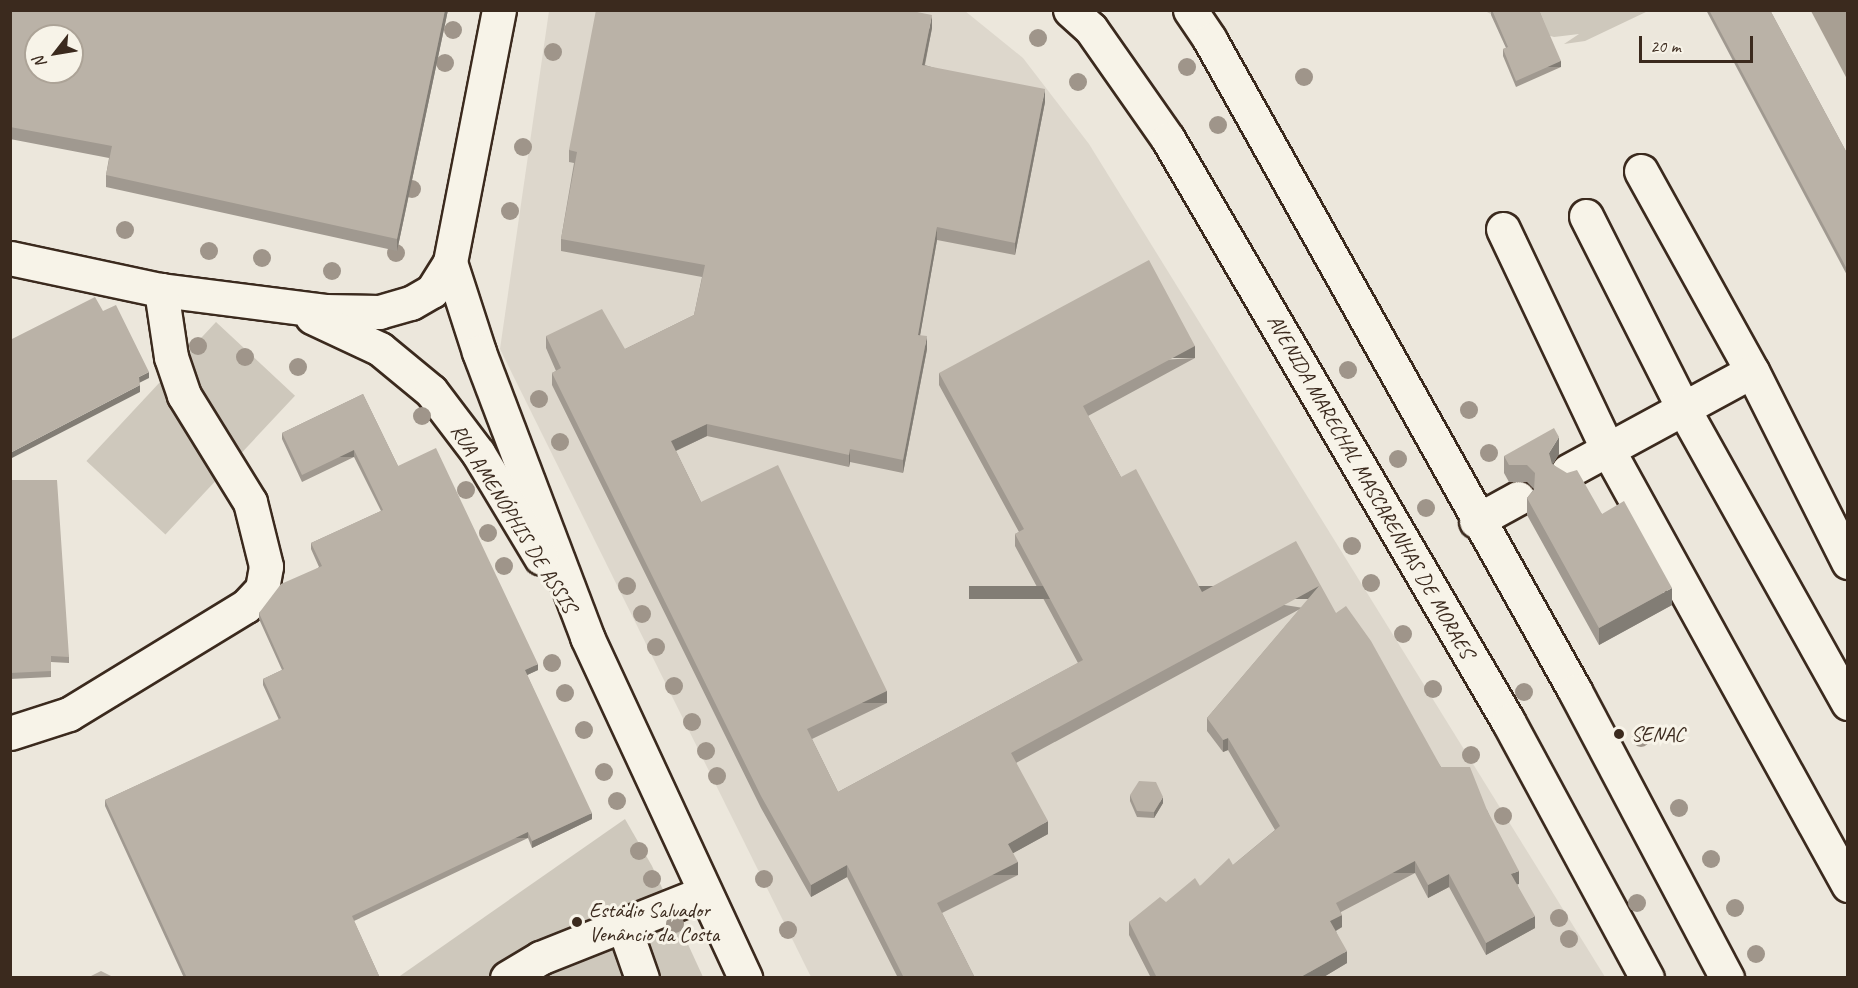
<!DOCTYPE html>
<meta charset="utf-8">
<style>
body{margin:0}
#map{position:relative;width:1858px;height:988px;overflow:hidden;background:#ece7dc;font-family:Caveat,sans-serif}
div>[style]{position:absolute}
.built>*{inset:0;background:#ddd7cc}
.green>*{inset:0;background:#cec8bc;transform-origin:0 0}
.water>*{inset:0;background:#a89f93}
.roads{filter:drop-shadow(2px 0 #3b2a1e) drop-shadow(-2px 0 #3b2a1e) drop-shadow(0 2px #3b2a1e) drop-shadow(0 -2px #3b2a1e)}
.minor>*{height:33px;margin:-16.5px;padding:0 16.5px;transform-origin:16.5px;border-radius:16.5px;background:#f7f3e8}
.major>*{height:33px;margin:-16.5px;padding:0 16.5px;transform-origin:16.5px;border-radius:16.5px;background:#f7f3e8}
.trees>*{width:18px;height:18px;margin:-9px;border-radius:50%;background:#9f958a}
.wall>*{inset:0;background:#a09990}
.shaded-wall>*{inset:0;background:#827d75;transform-origin:0 0}
.building>*{inset:0;background:#bab2a7}
.dots>*{width:16px;height:16px;translate:-50% -50%;box-sizing:border-box;border:3px solid #f7f3e8;border-radius:50%}
span{translate:-50% -50%;white-space:nowrap;text-align:center;line-height:1.15;-webkit-text-stroke:6px #f7f3e8;paint-order:stroke}
.street-label{font-size:21px;color:#3b2a1e}
.poi-label{font-size:21px;color:#3b2a1e}
.left{translate:0 -50%;text-align:left}
.frame{position:absolute;inset:0;border:12px solid #3b2a1e;pointer-events:none}
.north{position:absolute;left:24px;top:24px;width:60px;height:60px;box-sizing:border-box;background:#f7f3e8;border:2px solid #aca397;border-radius:50%;rotate:239deg;font-size:16px;font-weight:700;line-height:24px;text-align:center;color:#3b2a1e}
.north::after{content:'';display:block;margin:auto;width:21px;height:27px;background:#3b2a1e;clip-path:polygon(50% 0,100% 100%,50% 72%,0 100%)}
.scale{position:absolute;left:1639px;top:36px;width:114px;height:27px;box-sizing:border-box;border:3px solid #3b2a1e;border-top:0;padding-left:8px;font-size:18px;line-height:21px;white-space:nowrap;color:#3b2a1e;-webkit-text-stroke:4px #f7f3e8;paint-order:stroke}
</style>
<div id="map">
<div class="built">
<div style="clip-path:polygon(549px 11px,965px 11px,1023px 58px,1089px 144px,1605px 977px,811px 977px,500px 349px)"></div>
</div>
<div class="green">
<div style="clip-path:polygon(1485px 11px,1648px 11px,1585px 41px,1564px 44px,1579px 34px,1554px 37px,1512px 25px)"></div>
<div style="left:216px;top:322px;width:108px;height:190px;rotate:43deg"></div>
<div style="clip-path:polygon(625px 819px,652px 866px,703px 977px,397px 978px)"></div>
</div>
<div class="water">
<div style="clip-path:polygon(1811px 11px,1847px 11px,1847px 79px)"></div>
</div>
<div class="roads">
<div class="minor">
<div style="left:1641px;top:171px;width:229px;rotate:61deg"></div>
<div style="left:1586px;top:216px;width:215px;rotate:63.2deg"></div>
<div style="left:1683px;top:408px;width:338px;rotate:60.8deg"></div>
<div style="left:1503px;top:229px;width:245px;rotate:64.6deg"></div>
<div style="left:1608px;top:450px;width:497px;rotate:61.1deg"></div>
<div style="left:10px;top:258px;width:154px;rotate:12deg"></div>
<div style="left:161px;top:290px;width:165px;rotate:7.3deg"></div>
<div style="left:325px;top:311px;width:54px;rotate:1.1deg"></div>
<div style="left:379px;top:312px;width:33px;rotate:-16deg"></div>
<div style="left:411px;top:303px;width:24px;rotate:-30deg"></div>
<div style="left:432px;top:291px;width:34px;rotate:-58deg"></div>
<div style="left:450px;top:262px;width:257px;rotate:-79deg"></div>
<div style="left:450px;top:262px;width:95px;rotate:72.1deg"></div>
<div style="left:479px;top:352px;width:305px;rotate:69.2deg"></div>
<div style="left:587px;top:637px;width:376px;rotate:65.1deg"></div>
<div style="left:312px;top:317px;width:75px;rotate:25.2deg"></div>
<div style="left:380px;top:349px;width:66px;rotate:39.5deg"></div>
<div style="left:431px;top:391px;width:78px;rotate:52.8deg"></div>
<div style="left:478px;top:453px;width:122px;rotate:59deg"></div>
<div style="left:1568px;top:471px;width:209px;rotate:-28.5deg"></div>
<div style="left:1752px;top:371px;width:214px;rotate:63.3deg"></div>
<div style="left:1476px;top:521px;width:48px;rotate:-28.7deg"></div>
<div style="left:10px;top:733px;width:62px;rotate:-17.9deg"></div>
<div style="left:69px;top:714px;width:207px;rotate:-31.4deg"></div>
<div style="left:246px;top:606px;width:23px;rotate:-47deg"></div>
<div style="left:262px;top:589px;width:23px;rotate:-80deg"></div>
<div style="left:266px;top:566px;width:66px;rotate:-104deg"></div>
<div style="left:250px;top:502px;width:126px;rotate:-121.7deg"></div>
<div style="left:184px;top:395px;width:40px;rotate:-108.9deg"></div>
<div style="left:171px;top:357px;width:68px;rotate:-98.5deg"></div>
<div style="left:624px;top:927px;width:54px;rotate:70.6deg"></div>
<div style="left:507px;top:978px;width:39px;rotate:-31deg"></div>
<div style="left:540px;top:958px;width:175px;rotate:-21.7deg"></div>
</div>
<div class="major">
<div style="left:1070px;top:10px;width:28px;rotate:42deg"></div>
<div style="left:1091px;top:29px;width:134px;rotate:55deg"></div>
<div style="left:1168px;top:139px;width:674px;rotate:59.71deg"></div>
<div style="left:1508px;top:721px;width:292px;rotate:61.6deg"></div>
<div style="left:1190px;top:10px;width:36px;rotate:56deg"></div>
<div style="left:1210px;top:40px;width:746px;rotate:60.72deg"></div>
<div style="left:1575px;top:691px;width:325px;rotate:62.1deg"></div>
</div>
</div>
<div class="trees">
<div style="left:453px;top:30px"></div>
<div style="left:1038px;top:38px"></div>
<div style="left:553px;top:52px"></div>
<div style="left:445px;top:63px"></div>
<div style="left:1187px;top:67px"></div>
<div style="left:1304px;top:77px"></div>
<div style="left:1078px;top:82px"></div>
<div style="left:1218px;top:125px"></div>
<div style="left:523px;top:147px"></div>
<div style="left:412px;top:189px"></div>
<div style="left:510px;top:211px"></div>
<div style="left:125px;top:230px"></div>
<div style="left:209px;top:251px"></div>
<div style="left:396px;top:253px"></div>
<div style="left:262px;top:258px"></div>
<div style="left:332px;top:271px"></div>
<div style="left:198px;top:346px"></div>
<div style="left:245px;top:357px"></div>
<div style="left:298px;top:367px"></div>
<div style="left:1348px;top:370px"></div>
<div style="left:539px;top:399px"></div>
<div style="left:1469px;top:410px"></div>
<div style="left:422px;top:416px"></div>
<div style="left:560px;top:442px"></div>
<div style="left:1489px;top:453px"></div>
<div style="left:1398px;top:459px"></div>
<div style="left:466px;top:490px"></div>
<div style="left:1426px;top:508px"></div>
<div style="left:488px;top:533px"></div>
<div style="left:1352px;top:546px"></div>
<div style="left:504px;top:566px"></div>
<div style="left:1371px;top:583px"></div>
<div style="left:627px;top:586px"></div>
<div style="left:642px;top:614px"></div>
<div style="left:1403px;top:634px"></div>
<div style="left:656px;top:647px"></div>
<div style="left:552px;top:663px"></div>
<div style="left:674px;top:686px"></div>
<div style="left:1433px;top:689px"></div>
<div style="left:1524px;top:692px"></div>
<div style="left:565px;top:693px"></div>
<div style="left:692px;top:722px"></div>
<div style="left:584px;top:730px"></div>
<div style="left:1641px;top:738px"></div>
<div style="left:706px;top:751px"></div>
<div style="left:1471px;top:755px"></div>
<div style="left:604px;top:772px"></div>
<div style="left:717px;top:776px"></div>
<div style="left:617px;top:801px"></div>
<div style="left:1679px;top:808px"></div>
<div style="left:1503px;top:816px"></div>
<div style="left:639px;top:851px"></div>
<div style="left:1711px;top:859px"></div>
<div style="left:652px;top:879px"></div>
<div style="left:764px;top:879px"></div>
<div style="left:1637px;top:903px"></div>
<div style="left:1735px;top:908px"></div>
<div style="left:1559px;top:918px"></div>
<div style="left:675px;top:924px"></div>
<div style="left:788px;top:930px"></div>
<div style="left:1569px;top:939px"></div>
<div style="left:1756px;top:954px"></div>
</div>
<div class="wall">
<div style="clip-path:polygon(10px 10px,448px 10px,397px 251px,106px 187px,106px 175px,109px 158px,10px 139px)"></div>
<div style="clip-path:polygon(1491px 10px,1539px 10px,1561px 67px,1516px 87px,1503px 56px,1503px 49px,1506px 48px,1491px 15px)"></div>
<div style="clip-path:polygon(1706px 10px,1770px 10px,1848px 155px,1848px 277px)"></div>
<div style="clip-path:polygon(932px 28px,925px 65px,1045px 102px,1015px 255px,937px 240px,920px 335px,927px 349px,903px 473px,850px 462px,849px 467px,707px 436px,676px 451px,701px 502px,887px 703px,812px 739px,838px 792px,1078px 663px,1015px 546px,1015px 534px,1019px 532px,939px 385px,939px 373px,1195px 358px,1088px 416px,1121px 477px,1202px 592px,1336px 613px,1441px 767px,1487px 810px,1519px 884px,1517px 884px,1535px 928px,1486px 955px,1449px 887px,1428px 898px,1415px 873px,1341px 912px,1342px 927px,1336px 931px,1347px 963px,1322px 978px,1151px 978px,1129px 935px,1129px 922px,1200px 886px,1233px 865px,1275px 830px,1228px 750px,1223px 752px,1207px 731px,1207px 718px,1300px 609px,1016px 763px,1048px 834px,1013px 853px,1018px 875px,942px 913px,975px 978px,898px 978px,847px 877px,811px 897px,761px 808px,552px 385px,552px 373px,556px 371px,546px 348px,546px 336px,625px 349px,694px 315px,702px 277px,561px 251px,561px 239px,574px 163px,569px 162px,569px 150px)"></div>
<div style="clip-path:polygon(363px 394px,398px 466px,538px 670px,527px 675px,592px 819px,532px 848px,528px 838px,354px 921px,380px 978px,184px 978px,105px 806px,105px 800px,279px 720px,263px 685px,263px 679px,282px 670px,259px 619px,259px 613px,319px 567px,311px 549px,311px 543px,381px 511px,354px 457px,302px 482px,282px 439px,282px 433px)"></div>
<div style="clip-path:polygon(1559px 454px,1553px 464px,1602px 514px,1672px 605px,1599px 645px,1527px 515px,1527px 498px,1534px 489px,1527px 482px,1509px 482px,1504px 473px,1504px 456px)"></div>
<div style="clip-path:polygon(10px 480px,69px 657px,69px 663px,51px 662px,51px 677px,10px 679px)"></div>
<div style="clip-path:polygon(1130px 795px,1163px 803px,1154px 818px,1137px 817px,1130px 801px)"></div>
</div>
<div class="shaded-wall">
<div style="clip-path:polygon(445px 10px,448px 10px,397px 251px,397px 239px)"></div>
<div style="clip-path:polygon(932px 15px,932px 28px,922px 77px,922px 65px)"></div>
<div style="left:1561px;top:61px;width:6px;height:49px;rotate:90deg"></div>
<div style="clip-path:polygon(1045px 89px,1045px 102px,1015px 255px,1015px 243px)"></div>
<div style="clip-path:polygon(937px 227px,937px 240px,918px 347px,918px 335px)"></div>
<div style="clip-path:polygon(927px 336px,927px 349px,903px 473px,903px 460px)"></div>
<div style="left:1195px;top:346px;width:12px;height:127px;rotate:90deg"></div>
<div style="clip-path:polygon(149px 372px,149px 378px,139px 383px,139px 377px)"></div>
<div style="clip-path:polygon(140px 385px,140px 392px,10px 459px,10px 453px)"></div>
<div style="clip-path:polygon(707px 424px,707px 436px,671px 453px,671px 441px)"></div>
<div style="clip-path:polygon(1559px 437px,1559px 454px,1549px 470px,1549px 453px)"></div>
<div style="clip-path:polygon(850px 449px,850px 462px,849px 467px,849px 455px)"></div>
<div style="left:354px;top:450px;width:7px;height:58px;rotate:90deg"></div>
<div style="left:1319px;top:586px;width:13px;height:350px;rotate:90deg"></div>
<div style="clip-path:polygon(1672px 588px,1672px 605px,1599px 645px,1599px 628px)"></div>
<div style="clip-path:polygon(538px 664px,538px 670px,525px 676px,525px 670px)"></div>
<div style="left:887px;top:691px;width:12px;height:89px;rotate:90deg"></div>
<div style="clip-path:polygon(1228px 738px,1228px 750px,1223px 752px,1223px 740px)"></div>
<div style="clip-path:polygon(1163px 797px,1163px 803px,1154px 818px,1154px 812px)"></div>
<div style="clip-path:polygon(592px 813px,592px 819px,532px 848px,532px 841px)"></div>
<div style="clip-path:polygon(1048px 821px,1048px 834px,1008px 856px,1008px 844px)"></div>
<div style="left:528px;top:832px;width:6px;height:195px;rotate:90deg"></div>
<div style="left:1415px;top:861px;width:12px;height:89px;rotate:90deg"></div>
<div style="left:1018px;top:862px;width:13px;height:91px;rotate:90deg"></div>
<div style="clip-path:polygon(847px 865px,847px 877px,811px 897px,811px 885px)"></div>
<div style="clip-path:polygon(1519px 871px,1519px 884px,1511px 886px,1511px 874px)"></div>
<div style="clip-path:polygon(1449px 874px,1449px 887px,1428px 898px,1428px 885px)"></div>
<div style="clip-path:polygon(1342px 915px,1342px 927px,1330px 934px,1330px 921px)"></div>
<div style="clip-path:polygon(1535px 916px,1535px 928px,1486px 955px,1486px 943px)"></div>
<div style="clip-path:polygon(1347px 951px,1347px 963px,1322px 978px,1299px 978px)"></div>
</div>
<div class="building">
<div style="clip-path:polygon(evenodd,10px 10px,445px 10px,397px 239px,106px 175px,112px 146px,10px 127px,10px 10px,36px 36px,72px 36px,72px 72px,36px 72px,36px 36px)"></div>
<div style="clip-path:polygon(596px 10px,907px 10px,932px 15px,922px 65px,1045px 89px,1015px 243px,937px 227px,918px 335px,927px 336px,903px 460px,850px 449px,849px 455px,707px 424px,671px 441px,701px 502px,778px 465px,887px 691px,807px 729px,838px 792px,1083px 660px,1015px 534px,1024px 529px,939px 373px,1149px 260px,1195px 346px,1083px 406px,1121px 477px,1136px 469px,1202px 592px,1296px 541px,1336px 613px,1346px 606px,1371px 641px,1441px 767px,1470px 767px,1487px 810px,1519px 871px,1511px 874px,1535px 916px,1486px 943px,1449px 874px,1428px 885px,1415px 861px,1336px 903px,1342px 915px,1330px 921px,1347px 951px,1299px 978px,1157px 978px,1129px 922px,1160px 897px,1166px 902px,1195px 878px,1200px 886px,1229px 858px,1233px 865px,1280px 826px,1228px 738px,1223px 740px,1207px 718px,1319px 586px,1011px 753px,1048px 821px,1008px 844px,1018px 862px,937px 903px,975px 978px,904px 978px,847px 865px,811px 885px,761px 796px,552px 373px,561px 368px,546px 336px,602px 309px,625px 349px,694px 315px,705px 265px,561px 239px,577px 152px,569px 150px)"></div>
<div style="clip-path:polygon(1492px 10px,1539px 10px,1561px 61px,1516px 81px,1503px 49px,1508px 47px)"></div>
<div style="clip-path:polygon(1709px 10px,1770px 10px,1848px 155px,1848px 271px)"></div>
<div style="clip-path:polygon(95px 297px,103px 311px,116px 305px,149px 372px,139px 377px,140px 385px,10px 453px,10px 340px)"></div>
<div style="clip-path:polygon(363px 394px,398px 466px,436px 448px,538px 664px,525px 670px,592px 813px,532px 841px,528px 832px,352px 916px,380px 978px,187px 978px,105px 800px,281px 718px,263px 679px,284px 669px,259px 613px,281px 584px,322px 566px,311px 543px,383px 510px,354px 450px,302px 475px,282px 433px)"></div>
<div style="clip-path:polygon(1554px 428px,1559px 437px,1549px 453px,1552px 464px,1567px 473px,1577px 470px,1602px 514px,1624px 501px,1672px 588px,1599px 628px,1527px 498px,1534px 490px,1535px 473px,1527px 465px,1509px 465px,1504px 456px)"></div>
<div style="clip-path:polygon(10px 480px,57px 480px,69px 657px,51px 656px,51px 671px,10px 673px)"></div>
<div style="clip-path:polygon(1139px 781px,1156px 782px,1163px 797px,1154px 812px,1137px 811px,1130px 795px)"></div>
<div style="clip-path:polygon(101px 971px,115px 978px,87px 978px)"></div>
</div>
<div class="dots">
<div style="left:1619px;top:734px;background:#3b2a1e"></div>
<div style="left:577px;top:922px;background:#3b2a1e"></div>
</div>
<div class="street-label">
<span style="left:1371px;top:486px;rotate:60deg">AVENIDA MARECHAL MASCARENHAS DE MORAES</span>
<span style="left:514px;top:518px;rotate:58deg">RUA AMENÓPHIS DE ASSIS</span>
</div>
<div class="poi-label">
<span class="left" style="left:1631px;top:734px">SENAC</span>
<span class="left" style="left:589px;top:922px">Estádio Salvador<br>Venâncio da Costa</span>
</div>
<div class="frame"></div>
<div class="north">N</div>
<div class="scale">20 m</div>
</div>
